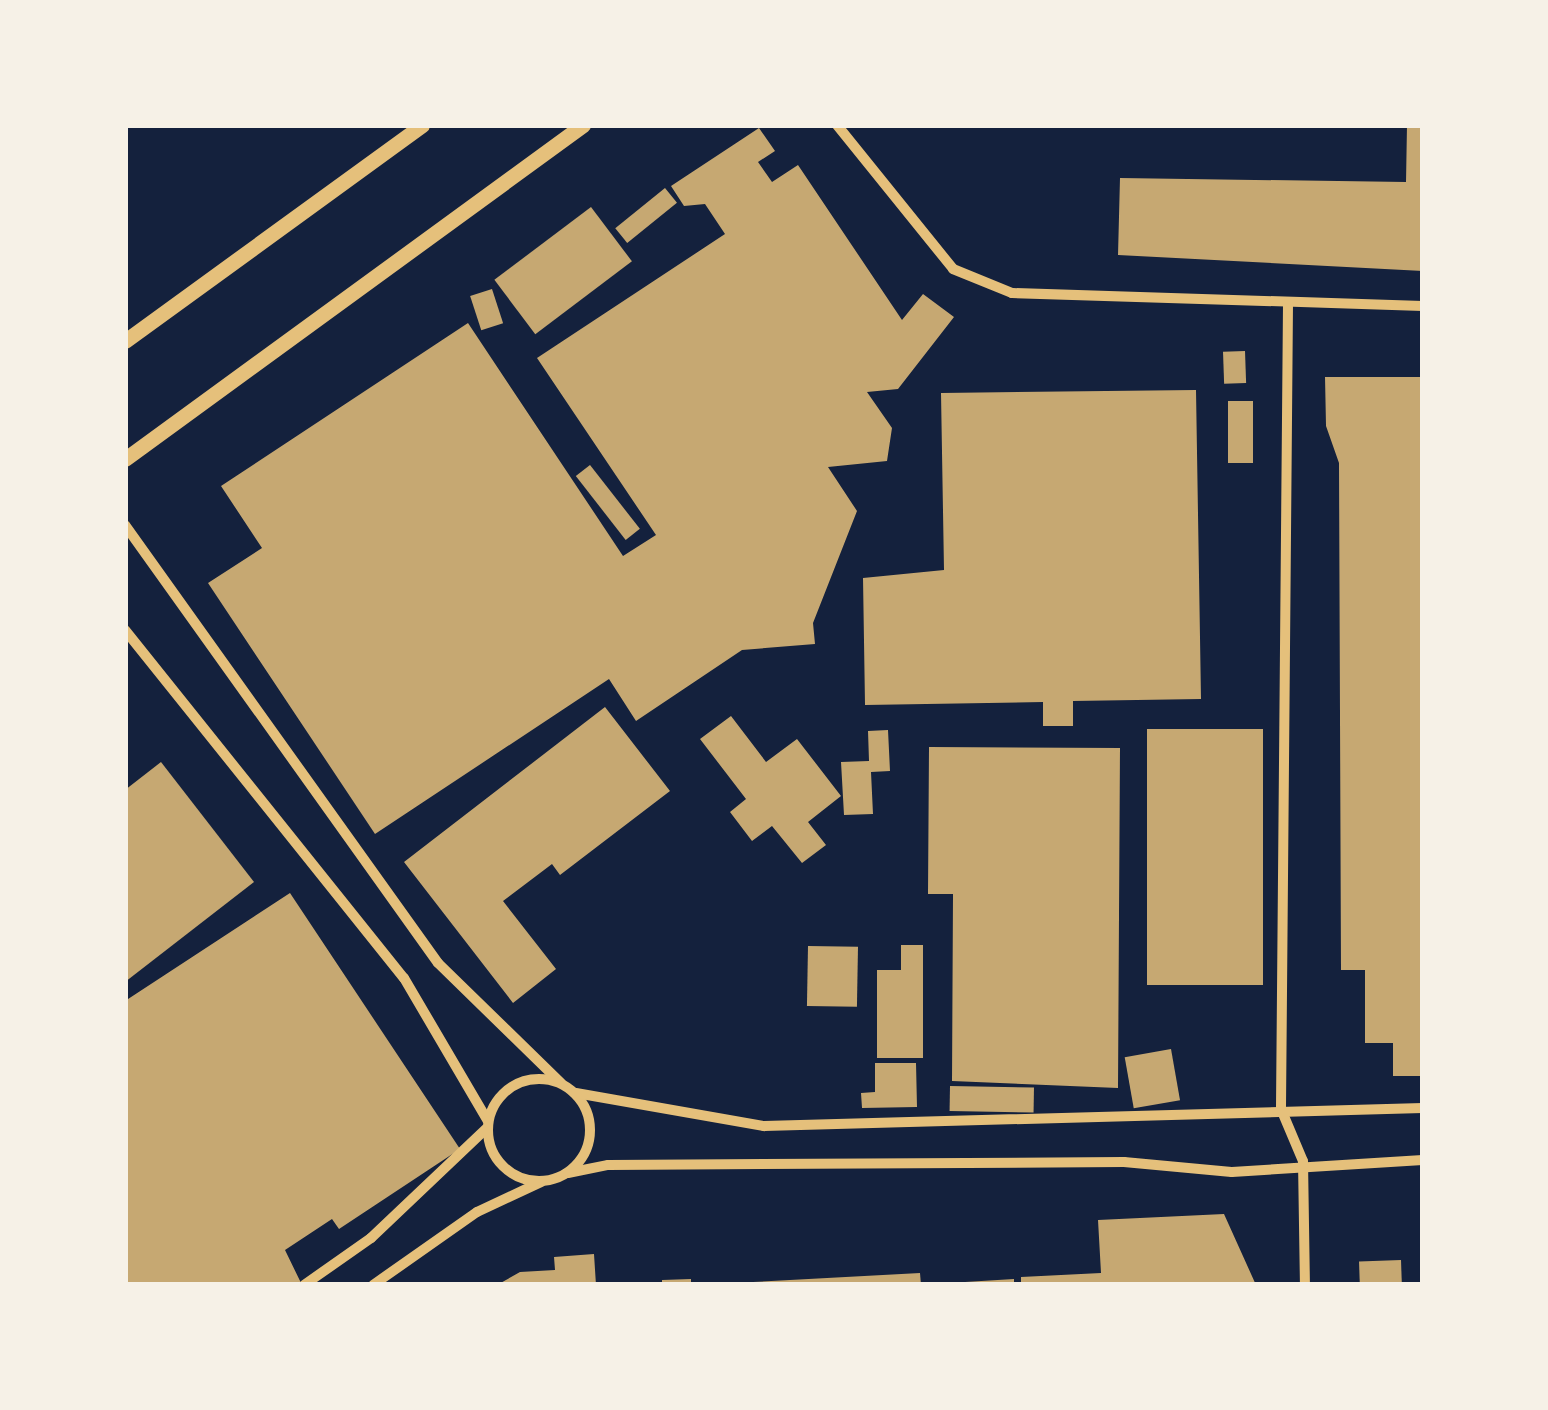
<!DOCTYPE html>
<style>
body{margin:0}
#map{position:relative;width:1548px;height:1410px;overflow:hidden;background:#14213d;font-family:"Alegreya Sans",sans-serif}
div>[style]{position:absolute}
.building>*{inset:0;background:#c6a872;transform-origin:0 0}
.minor>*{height:10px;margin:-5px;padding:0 5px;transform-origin:5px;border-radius:5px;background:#e5c07b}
.minor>.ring{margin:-5px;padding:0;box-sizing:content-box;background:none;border:10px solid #e5c07b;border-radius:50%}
.tertiary>*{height:15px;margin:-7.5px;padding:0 7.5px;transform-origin:7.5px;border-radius:7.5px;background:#e5c07b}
span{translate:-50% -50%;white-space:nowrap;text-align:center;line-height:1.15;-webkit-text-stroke:10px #f6f1e7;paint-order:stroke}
.frame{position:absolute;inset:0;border:128px solid #f6f1e7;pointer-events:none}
</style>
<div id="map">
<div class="building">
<div style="clip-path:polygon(1407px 125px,1423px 125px,1423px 271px,1118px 255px,1120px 178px,1406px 182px)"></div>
<div style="clip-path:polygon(759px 128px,775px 151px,758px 162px,772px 182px,798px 165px,902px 320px,923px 294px,954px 317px,898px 389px,867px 392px,892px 428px,887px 461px,828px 467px,857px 511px,813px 623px,815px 644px,742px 650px,636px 721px,609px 679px,375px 834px,208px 583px,262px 548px,221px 486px,468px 323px,623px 556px,656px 535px,537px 358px,725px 234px,705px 204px,684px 206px,671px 186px)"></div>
<div style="left:665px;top:188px;width:19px;height:64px;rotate:51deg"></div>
<div style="left:591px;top:207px;width:68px;height:121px;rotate:53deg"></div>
<div style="left:492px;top:289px;width:36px;height:23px;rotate:72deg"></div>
<div style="left:1245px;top:351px;width:32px;height:22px;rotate:88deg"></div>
<div style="clip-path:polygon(1325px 377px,1423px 377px,1423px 1076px,1393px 1076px,1393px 1043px,1365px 1043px,1365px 970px,1341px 970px,1339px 463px,1326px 426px)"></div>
<div style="clip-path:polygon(1196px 390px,1201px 699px,1073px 701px,1073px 726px,1043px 726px,1043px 702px,865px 705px,863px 578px,944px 570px,941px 393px)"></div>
<div style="left:1228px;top:401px;width:25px;height:62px"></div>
<div style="left:590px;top:465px;width:81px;height:18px;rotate:52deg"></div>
<div style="clip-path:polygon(605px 707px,670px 791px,560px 875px,552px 864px,503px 901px,556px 969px,513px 1003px,404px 862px)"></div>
<div style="clip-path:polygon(731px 716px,766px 762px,797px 739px,841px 796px,808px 822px,826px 845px,802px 863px,772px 826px,752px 841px,730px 812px,746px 799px,700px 739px)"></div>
<div style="left:1147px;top:729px;width:116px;height:256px"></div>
<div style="clip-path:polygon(888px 730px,890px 771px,871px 772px,873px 814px,844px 815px,841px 762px,869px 761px,868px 731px)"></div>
<div style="clip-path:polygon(929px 747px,1120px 748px,1118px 1088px,952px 1081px,953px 894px,928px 894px)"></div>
<div style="clip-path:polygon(161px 762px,254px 882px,125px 982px,125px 790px)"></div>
<div style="clip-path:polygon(290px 893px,460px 1149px,339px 1229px,332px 1219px,285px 1250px,302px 1285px,125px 1285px,125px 1001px)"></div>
<div style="clip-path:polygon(901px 945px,923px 945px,923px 1058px,877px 1058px,877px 970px,901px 970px)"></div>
<div style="left:808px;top:946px;width:50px;height:60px;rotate:1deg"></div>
<div style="left:1171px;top:1049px;width:52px;height:47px;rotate:80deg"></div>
<div style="clip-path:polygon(875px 1063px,916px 1063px,917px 1107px,862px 1108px,861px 1093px,875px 1092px)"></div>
<div style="left:950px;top:1086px;width:84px;height:25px;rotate:1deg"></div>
<div style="clip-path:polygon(1224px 1214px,1256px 1285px,1021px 1285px,1021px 1277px,1101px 1273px,1098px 1220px)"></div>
<div style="clip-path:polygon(594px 1254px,596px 1285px,497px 1285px,520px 1272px,555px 1270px,554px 1257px)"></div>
<div style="left:1401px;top:1260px;width:25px;height:42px;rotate:88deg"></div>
<div style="clip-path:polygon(920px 1273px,921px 1285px,753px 1285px,753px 1282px)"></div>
<div style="clip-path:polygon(691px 1279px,691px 1285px,662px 1285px,662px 1280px)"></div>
<div style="clip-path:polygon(1014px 1279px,1014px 1285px,965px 1285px,965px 1282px)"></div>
</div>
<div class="minor">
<div style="left:837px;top:125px;width:185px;rotate:51.1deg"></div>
<div style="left:953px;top:269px;width:64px;rotate:22.1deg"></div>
<div style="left:1012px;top:293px;width:411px;rotate:1.8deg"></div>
<div style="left:1288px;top:304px;width:805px;rotate:90.5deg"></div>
<div style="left:1281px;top:1109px;width:56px;rotate:67.1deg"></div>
<div style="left:1303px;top:1161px;width:124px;rotate:89.1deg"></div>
<div style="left:125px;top:525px;width:538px;rotate:54.45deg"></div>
<div style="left:438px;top:963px;width:172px;rotate:44.3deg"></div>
<div style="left:125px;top:630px;width:446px;rotate:51.3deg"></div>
<div style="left:404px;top:978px;width:166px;rotate:59.6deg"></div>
<div class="ring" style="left:488px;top:1079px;width:92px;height:92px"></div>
<div style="left:576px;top:1093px;width:191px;rotate:10deg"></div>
<div style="left:764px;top:1126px;width:659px;rotate:-1.56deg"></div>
<div style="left:568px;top:1173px;width:41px;rotate:-11.3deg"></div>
<div style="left:608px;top:1165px;width:516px;rotate:-0.33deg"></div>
<div style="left:1124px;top:1162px;width:108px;rotate:5.3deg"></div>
<div style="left:1232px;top:1172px;width:191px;rotate:-3.6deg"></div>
<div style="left:304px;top:1285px;width:82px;rotate:-35deg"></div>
<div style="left:371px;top:1238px;width:161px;rotate:-43.5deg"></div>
<div style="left:373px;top:1285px;width:127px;rotate:-35.1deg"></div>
<div style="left:477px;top:1212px;width:71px;rotate:-25.1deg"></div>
</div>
<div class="tertiary">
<div style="left:125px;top:341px;width:367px;rotate:-36deg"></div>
<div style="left:125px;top:459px;width:567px;rotate:-36.1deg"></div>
</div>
<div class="frame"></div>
</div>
